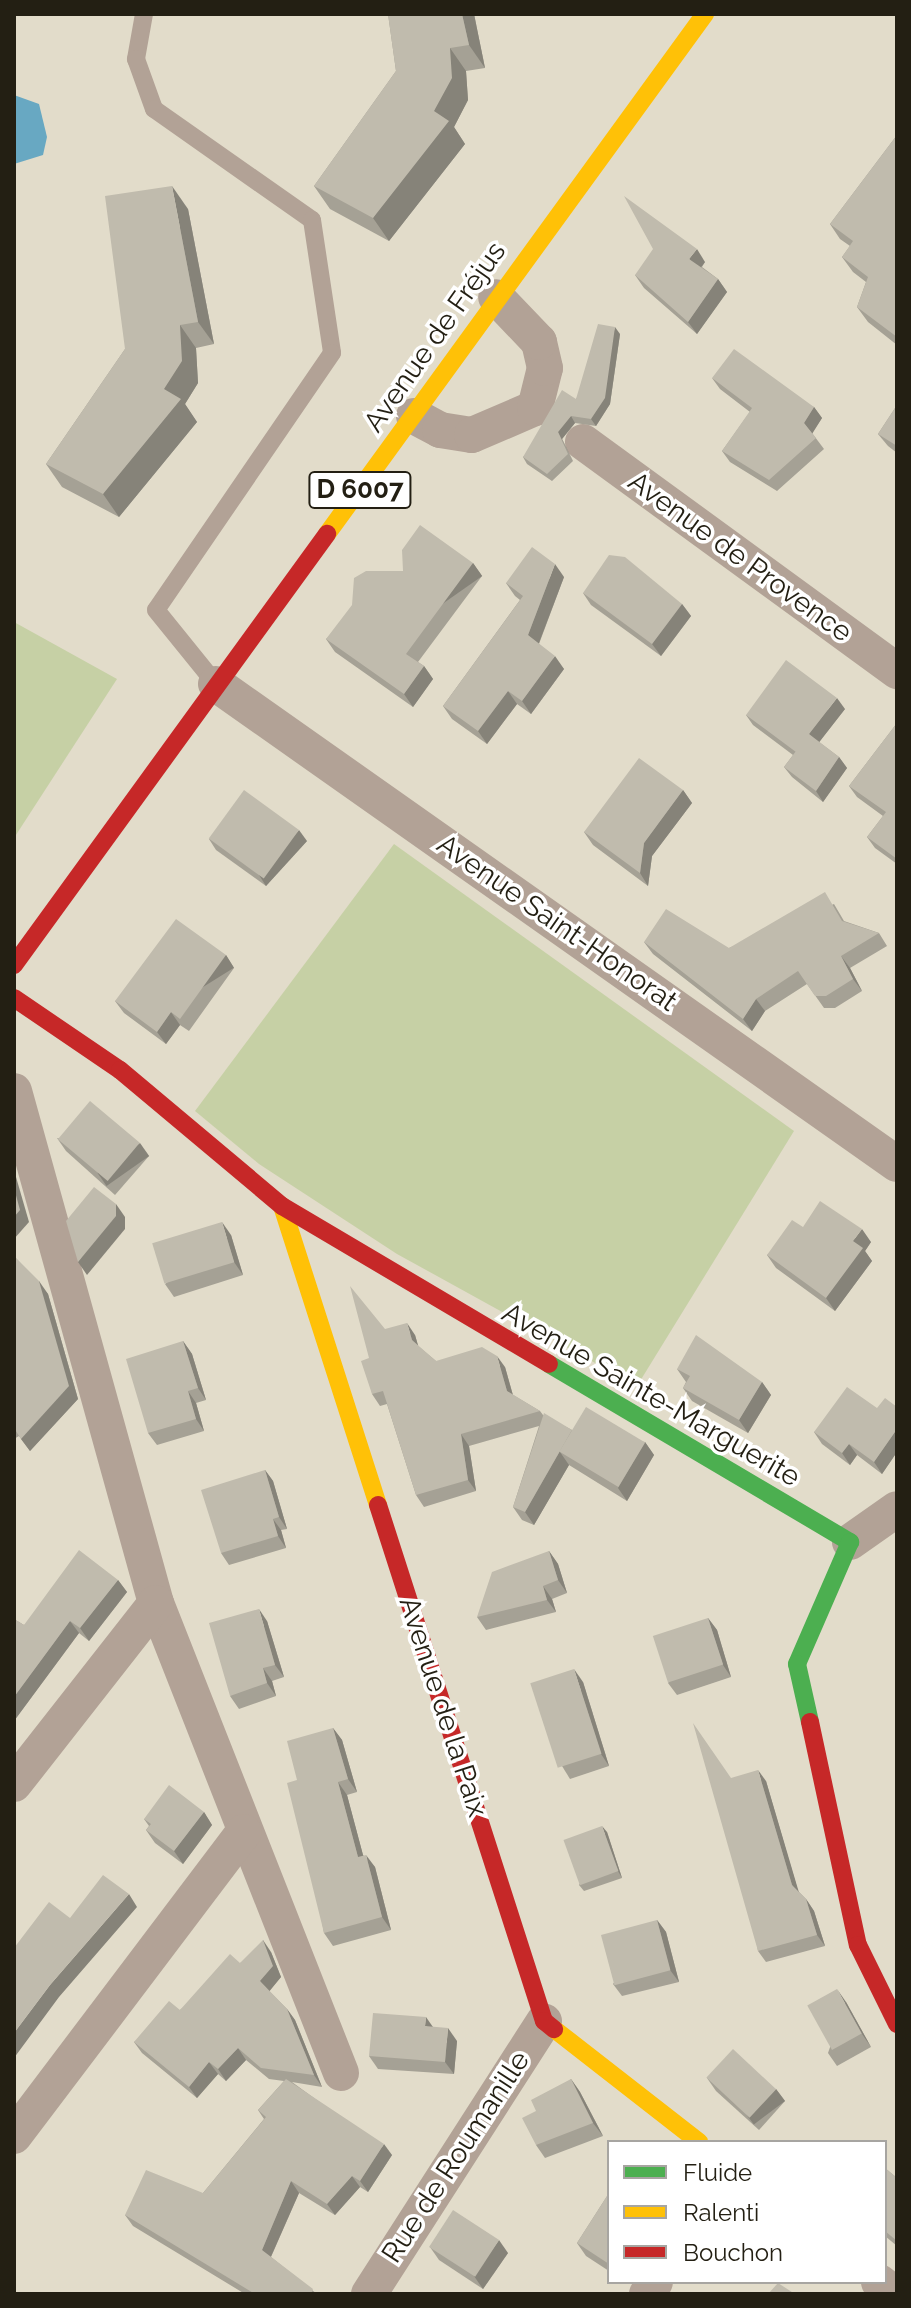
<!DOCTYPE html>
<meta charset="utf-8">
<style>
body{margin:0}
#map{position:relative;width:911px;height:2308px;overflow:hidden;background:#e2dcca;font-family:Raleway,sans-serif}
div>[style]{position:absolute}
.green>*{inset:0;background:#c6d0a5}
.water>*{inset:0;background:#68a8c2}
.lane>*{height:18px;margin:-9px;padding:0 9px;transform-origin:9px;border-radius:9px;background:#b2a296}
.street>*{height:36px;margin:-18px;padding:0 18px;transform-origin:18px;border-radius:18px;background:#b2a296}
.fast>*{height:18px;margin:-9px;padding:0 9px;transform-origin:9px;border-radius:9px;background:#4caf50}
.slow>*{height:18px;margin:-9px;padding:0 9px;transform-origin:9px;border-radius:9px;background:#ffc107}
.jam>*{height:18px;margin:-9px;padding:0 9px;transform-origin:9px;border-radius:9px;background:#c62828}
.wall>*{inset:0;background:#a5a195}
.shaded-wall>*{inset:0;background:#868379;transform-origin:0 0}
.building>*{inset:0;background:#c0bbad;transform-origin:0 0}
span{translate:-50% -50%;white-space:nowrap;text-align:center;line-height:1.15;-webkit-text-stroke:7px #fff;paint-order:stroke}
.shield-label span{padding:2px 6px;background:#fff;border:2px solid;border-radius:6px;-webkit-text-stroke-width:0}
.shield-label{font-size:26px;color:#231f13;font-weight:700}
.street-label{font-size:28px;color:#231f13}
.frame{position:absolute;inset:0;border:16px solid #231f13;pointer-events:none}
.legend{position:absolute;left:607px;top:2140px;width:280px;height:144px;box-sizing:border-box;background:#fff;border:2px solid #a7a5a1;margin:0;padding:10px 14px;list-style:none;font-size:24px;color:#231f13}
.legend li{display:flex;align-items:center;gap:16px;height:40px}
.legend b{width:40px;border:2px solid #a7a5a1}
</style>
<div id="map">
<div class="green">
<div style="clip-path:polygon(14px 622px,117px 679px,14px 838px)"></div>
<div style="clip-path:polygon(394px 844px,794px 1131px,637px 1386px,397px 1254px,259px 1164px,195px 1111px)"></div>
</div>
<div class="water">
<div style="clip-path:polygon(14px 95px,39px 104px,47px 137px,43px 155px,14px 164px)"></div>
</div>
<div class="lane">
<div style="left:144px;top:14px;width:46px;rotate:100.1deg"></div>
<div style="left:136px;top:59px;width:53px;rotate:70.2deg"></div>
<div style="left:154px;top:109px;width:193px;rotate:35.1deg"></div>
<div style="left:312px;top:220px;width:134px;rotate:81.4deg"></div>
<div style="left:332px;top:353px;width:311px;rotate:124.4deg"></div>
<div style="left:156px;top:610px;width:95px;rotate:51deg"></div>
</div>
<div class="street">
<div style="left:414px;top:416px;width:30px;rotate:28deg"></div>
<div style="left:440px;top:430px;width:32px;rotate:9deg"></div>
<div style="left:472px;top:435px;width:69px;rotate:-23.2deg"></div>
<div style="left:535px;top:408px;width:41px;rotate:-76deg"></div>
<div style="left:545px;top:368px;width:27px;rotate:-103deg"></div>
<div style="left:539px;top:342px;width:62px;rotate:-133.7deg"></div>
<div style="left:583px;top:442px;width:389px;rotate:36.1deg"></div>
<div style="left:216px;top:684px;width:833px;rotate:35.18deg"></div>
<div style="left:14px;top:1091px;width:531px;rotate:74.5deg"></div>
<div style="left:156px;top:1603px;width:505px;rotate:68.51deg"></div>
<div style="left:850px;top:1542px;width:57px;rotate:-35.1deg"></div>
<div style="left:14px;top:1784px;width:230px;rotate:-51.9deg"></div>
<div style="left:14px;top:2136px;width:381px;rotate:-52.9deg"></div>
<div style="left:879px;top:2282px;width:20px;rotate:37deg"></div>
<div style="left:369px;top:2294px;width:324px;rotate:-57.3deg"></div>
<div style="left:647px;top:2294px;width:14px;rotate:-56deg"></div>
</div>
<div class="fast">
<div style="left:549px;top:1364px;width:350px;rotate:30.6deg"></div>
<div style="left:850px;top:1542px;width:133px;rotate:113.5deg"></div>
<div style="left:797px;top:1664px;width:59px;rotate:77.4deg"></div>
</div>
<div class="slow">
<div style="left:327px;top:534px;width:643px;rotate:-53.99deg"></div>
<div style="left:282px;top:1206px;width:314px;rotate:72.2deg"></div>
<div style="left:554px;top:2029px;width:184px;rotate:37.9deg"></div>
</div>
<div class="jam">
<div style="left:14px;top:965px;width:533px;rotate:-54.01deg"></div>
<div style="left:14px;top:998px;width:128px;rotate:34.2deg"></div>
<div style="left:120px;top:1070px;width:212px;rotate:40deg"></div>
<div style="left:282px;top:1206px;width:310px;rotate:30.6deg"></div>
<div style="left:378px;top:1505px;width:542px;rotate:72.17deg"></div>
<div style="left:544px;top:2021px;width:13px;rotate:39deg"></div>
<div style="left:810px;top:1722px;width:228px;rotate:77.9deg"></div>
<div style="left:858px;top:1945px;width:88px;rotate:63.7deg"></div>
</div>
<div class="wall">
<div style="clip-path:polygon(388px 14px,474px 14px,485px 68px,466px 71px,468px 100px,454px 127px,465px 144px,389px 241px,330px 209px,314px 186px,396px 71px)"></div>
<div style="clip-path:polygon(897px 135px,897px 345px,868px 322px,857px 307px,866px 282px,853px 272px,842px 257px,850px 246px,840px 239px,830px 224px)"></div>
<div style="clip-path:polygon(188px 209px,214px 344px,196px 348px,198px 383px,185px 404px,197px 422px,119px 517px,62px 487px,46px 464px,125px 349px)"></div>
<div style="clip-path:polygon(705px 262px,702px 267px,718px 279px,727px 292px,697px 334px,644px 288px,635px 275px)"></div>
<div style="clip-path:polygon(620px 334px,610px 404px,596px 426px,575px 423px,562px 439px,573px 461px,552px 481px,527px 464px,523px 457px,576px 399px)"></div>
<div style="clip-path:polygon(712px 378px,814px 407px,822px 418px,812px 433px,824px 449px,777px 491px,730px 462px,722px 451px,750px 412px,720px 389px)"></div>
<div style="clip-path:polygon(897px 405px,897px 453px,888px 446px,878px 434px)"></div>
<div style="clip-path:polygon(473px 563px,482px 576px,418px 662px,424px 666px,433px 679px,413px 707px,335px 652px,326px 639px,403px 571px)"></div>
<div style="clip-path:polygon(564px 577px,539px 644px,564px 669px,531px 714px,517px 704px,487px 744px,452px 719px,443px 706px,520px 600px,515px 596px,506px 583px)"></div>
<div style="clip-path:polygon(583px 593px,682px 604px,691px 616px,661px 656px,591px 605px)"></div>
<div style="clip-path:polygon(845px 709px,819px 742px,839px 757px,847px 768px,823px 802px,792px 777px,784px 767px,793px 755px,753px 725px,746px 715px)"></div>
<div style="clip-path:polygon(897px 723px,897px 864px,875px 848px,867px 837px,883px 816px,857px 797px,849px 786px)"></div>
<div style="clip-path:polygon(683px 790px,692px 803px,652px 856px,648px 886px,593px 845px,584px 832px)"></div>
<div style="clip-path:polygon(209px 839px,307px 841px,266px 886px,216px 850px)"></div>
<div style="clip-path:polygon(834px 904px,844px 921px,879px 933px,887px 946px,850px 968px,862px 991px,835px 1008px,824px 1008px,807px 984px,765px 1011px,752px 1031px,653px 954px,644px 942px,729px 948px)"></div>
<div style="clip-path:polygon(226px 955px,234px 968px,189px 1031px,180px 1025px,166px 1044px,124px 1013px,115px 1001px)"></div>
<div style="clip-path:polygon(57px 1138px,149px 1156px,115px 1195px,66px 1151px)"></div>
<div style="clip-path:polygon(803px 1227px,871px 1242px,865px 1251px,872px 1261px,835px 1311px,776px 1268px,767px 1255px)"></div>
<div style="clip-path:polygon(231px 1235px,243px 1275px,174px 1297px,165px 1284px)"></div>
<div style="clip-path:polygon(14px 1256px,48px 1294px,78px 1399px,30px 1451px,19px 1436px,14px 1439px)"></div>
<div style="clip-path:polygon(385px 1329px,415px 1335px,418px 1346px,436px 1361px,505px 1367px,513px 1395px,540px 1411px,543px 1415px,572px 1430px,645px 1442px,654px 1455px,627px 1501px,569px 1465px,534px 1525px,522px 1520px,513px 1507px,539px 1426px,469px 1446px,476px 1491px,424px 1507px,416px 1495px,387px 1404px,380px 1406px,372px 1394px,369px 1358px)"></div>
<div style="clip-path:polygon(183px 1341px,192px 1354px,206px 1400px,196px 1403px,204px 1431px,157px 1445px,148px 1433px)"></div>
<div style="clip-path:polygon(677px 1369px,762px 1382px,771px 1395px,748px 1433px,692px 1401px,683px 1388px,686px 1382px)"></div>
<div style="clip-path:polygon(897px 1407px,897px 1452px,882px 1474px,857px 1455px,850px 1465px,822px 1444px,814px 1432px,877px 1408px)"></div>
<div style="clip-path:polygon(265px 1470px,273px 1481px,287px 1529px,281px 1530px,286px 1548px,229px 1565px,221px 1553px)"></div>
<div style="clip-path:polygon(549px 1551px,558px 1564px,567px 1593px,552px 1599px,556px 1612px,486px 1630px,477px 1617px)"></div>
<div style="clip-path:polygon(118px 1580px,127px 1592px,89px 1641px,79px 1633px,14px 1721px,14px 1619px,24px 1625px)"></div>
<div style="clip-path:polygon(708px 1618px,717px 1630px,731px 1677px,677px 1695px,668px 1683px)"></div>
<div style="clip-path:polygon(267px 1621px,284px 1677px,272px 1681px,276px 1696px,239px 1709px,230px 1696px)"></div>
<div style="clip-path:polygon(583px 1682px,609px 1766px,570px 1779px,562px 1766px)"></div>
<div style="clip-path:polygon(333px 1728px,342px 1740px,357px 1792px,347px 1795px,363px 1855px,375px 1867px,391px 1930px,333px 1946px,324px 1933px,297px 1780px)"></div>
<div style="clip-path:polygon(731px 1778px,766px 1781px,798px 1891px,806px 1899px,814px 1911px,825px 1946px,766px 1962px,758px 1951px)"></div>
<div style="clip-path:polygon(204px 1812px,212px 1825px,183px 1864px,155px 1843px,146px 1830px,149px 1826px,144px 1819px)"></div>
<div style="clip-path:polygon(607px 1832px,622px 1878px,584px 1891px,579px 1885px)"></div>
<div style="clip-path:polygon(657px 1920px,666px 1932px,679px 1982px,622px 1996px,613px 1984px)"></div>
<div style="clip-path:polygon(271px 1952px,281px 1977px,269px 1991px,287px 2009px,295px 2020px,322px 2087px,292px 2082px,392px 2155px,368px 2192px,360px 2187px,335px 2215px,299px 2193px,271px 2257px,317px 2294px,245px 2294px,133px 2226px,125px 2215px,203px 2193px,264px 2119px,258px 2110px,284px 2081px,269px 2079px,246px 2060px,226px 2081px,218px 2074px,197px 2098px,142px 2053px,134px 2042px,180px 2010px,240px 1963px)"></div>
<div style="clip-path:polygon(846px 2002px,871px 2047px,837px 2066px,828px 2053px)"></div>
<div style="clip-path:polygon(457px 2041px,454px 2074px,378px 2069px,369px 2056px)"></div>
<div style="clip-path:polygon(707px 2078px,776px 2089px,785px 2101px,759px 2130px,716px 2091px)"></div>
<div style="clip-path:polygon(571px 2079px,580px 2092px,603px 2136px,545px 2158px,536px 2145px,536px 2111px)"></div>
<div style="clip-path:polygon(885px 2168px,897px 2178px,897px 2246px,885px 2236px)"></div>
<div style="clip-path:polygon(609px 2193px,609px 2271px,586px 2256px,577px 2243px)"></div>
<div style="clip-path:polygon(430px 2247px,508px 2253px,483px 2289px,439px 2260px)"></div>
</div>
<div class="shaded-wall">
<div style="clip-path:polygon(462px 14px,474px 14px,485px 68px,469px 45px)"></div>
<div style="clip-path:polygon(450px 48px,466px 71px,468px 100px,454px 127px,465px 144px,389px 241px,373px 218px,434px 111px)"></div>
<div style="clip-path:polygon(172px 186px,188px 209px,214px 344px,198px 322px)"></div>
<div style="clip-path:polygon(697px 249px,705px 262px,698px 271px,689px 259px)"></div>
<div style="clip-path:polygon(718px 279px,727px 292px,697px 334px,688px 322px)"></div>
<div style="clip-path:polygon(180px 325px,196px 348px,198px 383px,185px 404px,197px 422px,119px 517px,103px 494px,164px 389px)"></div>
<div style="clip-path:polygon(615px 327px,620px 334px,610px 404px,596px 426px,591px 419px)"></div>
<div style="clip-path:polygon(814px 407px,822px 418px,812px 434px,804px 423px)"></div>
<div style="clip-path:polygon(571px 416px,575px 423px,562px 439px,573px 461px,558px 432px)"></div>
<div style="left:473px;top:563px;width:16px;height:113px;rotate:55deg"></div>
<div style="clip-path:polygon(555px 564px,564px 577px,537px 648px,528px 635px)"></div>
<div style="clip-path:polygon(682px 604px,691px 616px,661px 656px,652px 644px)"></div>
<div style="clip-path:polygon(555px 656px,564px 669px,531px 714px,522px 701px)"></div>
<div style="clip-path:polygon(424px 666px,433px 679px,413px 707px,404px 694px)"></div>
<div style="clip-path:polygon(508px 691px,517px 704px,487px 744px,478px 731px)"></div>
<div style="clip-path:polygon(837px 698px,845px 709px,817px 745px,809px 734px)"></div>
<div style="clip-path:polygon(839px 757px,847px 768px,823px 802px,816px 791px)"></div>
<div style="clip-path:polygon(683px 790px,692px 803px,652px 856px,648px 886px,640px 873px,644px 843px)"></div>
<div style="clip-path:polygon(299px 830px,307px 841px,266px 886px,259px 875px)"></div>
<div style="left:226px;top:955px;width:15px;height:79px;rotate:58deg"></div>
<div style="clip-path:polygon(841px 956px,850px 968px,862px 991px,853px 979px)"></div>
<div style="clip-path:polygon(756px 999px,765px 1011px,752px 1031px,743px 1019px)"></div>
<div style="clip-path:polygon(171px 1012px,180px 1025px,166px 1044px,157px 1032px)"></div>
<div style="left:140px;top:1143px;width:16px;height:52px;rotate:55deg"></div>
<div style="clip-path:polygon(14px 1170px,29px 1222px,14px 1239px)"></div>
<div style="clip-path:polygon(116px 1204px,125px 1217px,125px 1229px,87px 1275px,78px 1262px)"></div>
<div style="clip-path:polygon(222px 1222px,231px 1235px,243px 1275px,234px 1262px)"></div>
<div style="clip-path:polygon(862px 1229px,871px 1242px,865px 1251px,872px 1261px,835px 1311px,826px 1298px,853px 1241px)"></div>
<div style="clip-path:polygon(39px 1281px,48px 1294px,78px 1399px,30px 1451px,21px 1439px)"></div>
<div style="clip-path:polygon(407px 1323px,415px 1335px,420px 1352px,412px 1340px)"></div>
<div style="clip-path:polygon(183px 1341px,192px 1354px,206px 1400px,198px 1388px)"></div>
<div style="clip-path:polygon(497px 1356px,505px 1367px,515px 1403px,507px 1391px)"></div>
<div style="clip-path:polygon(762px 1382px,771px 1395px,748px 1433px,739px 1420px)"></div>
<div style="clip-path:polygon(188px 1391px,196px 1403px,204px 1431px,196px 1419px)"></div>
<div style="clip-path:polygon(897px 1429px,897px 1452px,882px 1474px,874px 1462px)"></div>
<div style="clip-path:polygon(572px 1430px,560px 1452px,569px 1465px,534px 1525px,525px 1512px)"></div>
<div style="clip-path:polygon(461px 1434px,469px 1446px,476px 1491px,468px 1480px)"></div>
<div style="clip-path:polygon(645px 1442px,654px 1455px,627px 1501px,618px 1488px)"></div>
<div style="clip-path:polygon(849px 1444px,857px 1455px,850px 1465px,842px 1453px)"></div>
<div style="clip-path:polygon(265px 1470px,273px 1481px,287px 1529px,279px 1517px)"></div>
<div style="clip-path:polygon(273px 1519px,281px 1530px,286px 1548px,278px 1536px)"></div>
<div style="clip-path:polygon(549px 1551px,558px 1564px,567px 1593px,558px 1580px)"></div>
<div style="clip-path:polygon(118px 1580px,127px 1592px,89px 1641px,80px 1628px)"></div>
<div style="clip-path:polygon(543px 1586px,552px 1599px,556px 1612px,547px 1600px)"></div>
<div style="clip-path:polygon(259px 1609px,267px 1621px,284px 1677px,275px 1665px)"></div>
<div style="clip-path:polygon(708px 1618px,717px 1630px,731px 1677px,723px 1665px)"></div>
<div style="clip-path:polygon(70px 1621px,79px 1633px,14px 1721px,14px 1697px)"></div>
<div style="clip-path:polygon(263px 1668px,272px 1681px,276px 1696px,267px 1683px)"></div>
<div style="clip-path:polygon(574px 1669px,583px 1682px,609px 1766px,601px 1754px)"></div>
<div style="clip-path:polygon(333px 1728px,342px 1740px,357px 1792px,348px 1779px)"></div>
<div style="clip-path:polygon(758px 1770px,766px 1781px,800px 1896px,792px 1885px)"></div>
<div style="clip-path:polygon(338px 1782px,347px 1795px,367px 1870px,358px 1857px)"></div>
<div style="clip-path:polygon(204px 1812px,212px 1825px,183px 1864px,174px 1851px)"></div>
<div style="clip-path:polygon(602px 1826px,607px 1832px,622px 1878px,618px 1871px)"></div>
<div style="clip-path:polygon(366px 1855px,375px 1867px,391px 1930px,382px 1917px)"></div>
<div style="clip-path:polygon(129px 1894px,137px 1907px,59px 1997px,14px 2058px,14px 2033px,50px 1985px)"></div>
<div style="clip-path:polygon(806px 1899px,814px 1911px,825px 1946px,817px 1935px)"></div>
<div style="clip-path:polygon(657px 1920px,666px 1932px,679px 1982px,670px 1970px)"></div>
<div style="clip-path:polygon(263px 1940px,271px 1952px,281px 1977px,268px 1993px,260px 1981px)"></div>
<div style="clip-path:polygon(837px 1989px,846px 2002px,871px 2047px,862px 2034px)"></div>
<div style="clip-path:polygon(287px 2009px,295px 2020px,322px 2087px,314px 2075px)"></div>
<div style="clip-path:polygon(426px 2017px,435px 2030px,425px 2026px)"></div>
<div style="clip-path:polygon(448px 2028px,457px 2041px,454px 2074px,445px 2062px)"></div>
<div style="clip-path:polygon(238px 2048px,246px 2060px,226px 2081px,218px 2069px)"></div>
<div style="clip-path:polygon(209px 2062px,218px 2074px,197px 2098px,189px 2087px)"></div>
<div style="clip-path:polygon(571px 2079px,580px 2092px,603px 2136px,593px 2123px)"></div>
<div style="left:776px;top:2089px;width:15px;height:39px;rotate:53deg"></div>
<div style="clip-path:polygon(384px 2144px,392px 2155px,368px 2192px,360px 2181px)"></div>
<div style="clip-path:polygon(352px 2176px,360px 2187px,335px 2215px,327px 2204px)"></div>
<div style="clip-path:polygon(291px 2181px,299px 2193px,269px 2261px,262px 2250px)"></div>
<div style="clip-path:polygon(499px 2240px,508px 2253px,483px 2289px,474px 2276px)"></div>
</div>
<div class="building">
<div style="clip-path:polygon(388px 14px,462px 14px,469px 45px,450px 48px,452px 78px,434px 111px,449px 121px,373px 218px,314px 186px,396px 71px)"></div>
<div style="clip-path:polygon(897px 135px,897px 337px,857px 307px,868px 277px,842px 257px,853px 241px,830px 224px)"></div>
<div style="clip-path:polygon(172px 186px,198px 322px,180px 325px,182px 361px,164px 389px,181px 399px,103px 494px,46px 464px,125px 349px,105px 196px)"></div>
<div style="clip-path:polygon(624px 196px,697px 249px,689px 259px,718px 279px,688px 322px,635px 275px,653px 249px)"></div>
<div style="clip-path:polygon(598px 324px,615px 327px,605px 398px,591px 419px,571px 416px,558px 432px,568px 454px,547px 474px,523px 457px,562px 390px,576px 399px)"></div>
<div style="clip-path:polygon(734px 349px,814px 407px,804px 423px,816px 438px,769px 480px,722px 451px,752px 408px,712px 378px)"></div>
<div style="clip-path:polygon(897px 405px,897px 446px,878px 434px)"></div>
<div style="clip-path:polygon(420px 525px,473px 563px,406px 654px,424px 666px,404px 694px,326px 639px,352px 605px,354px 578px,366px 571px,403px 571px,402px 550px)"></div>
<div style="clip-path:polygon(532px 547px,555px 564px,528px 635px,555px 656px,522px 701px,508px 691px,478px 731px,443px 706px,523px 596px,506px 583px)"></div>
<div style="clip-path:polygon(609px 555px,625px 557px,682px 604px,652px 644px,583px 593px)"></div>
<div style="clip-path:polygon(786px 660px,837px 698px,809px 734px,839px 757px,816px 791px,784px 767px,802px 743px,796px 752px,746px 715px)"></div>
<div style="clip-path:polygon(897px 723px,897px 859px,867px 837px,886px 812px,849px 786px)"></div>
<div style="clip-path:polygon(639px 758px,683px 790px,644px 843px,640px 873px,584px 832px)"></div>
<div style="left:244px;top:790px;width:68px;height:60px;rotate:36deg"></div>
<div style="clip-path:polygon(825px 892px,842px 921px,879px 933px,841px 956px,853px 979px,826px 996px,815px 996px,798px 971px,756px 999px,743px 1019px,644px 942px,666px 909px,729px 948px)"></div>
<div style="clip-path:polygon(176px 919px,226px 955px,180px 1019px,171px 1012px,157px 1032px,115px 1001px)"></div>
<div style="left:90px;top:1101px;width:65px;height:50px;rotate:40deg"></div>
<div style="clip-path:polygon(94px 1187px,116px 1204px,116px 1216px,78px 1262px,66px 1221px)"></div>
<div style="clip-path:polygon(14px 1188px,20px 1210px,14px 1217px)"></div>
<div style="clip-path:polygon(820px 1201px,862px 1229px,853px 1241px,863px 1248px,826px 1298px,767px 1255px,792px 1220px,803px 1227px)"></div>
<div style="left:222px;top:1222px;width:42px;height:73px;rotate:73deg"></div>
<div style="clip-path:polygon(14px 1256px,39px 1281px,69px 1386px,21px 1439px,14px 1428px)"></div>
<div style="clip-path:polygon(350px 1286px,385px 1329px,407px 1323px,412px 1340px,436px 1361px,482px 1347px,497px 1356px,507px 1391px,540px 1411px,461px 1434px,468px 1480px,416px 1495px,383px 1391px,372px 1394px,361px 1361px,369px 1358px)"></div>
<div style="clip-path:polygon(696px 1335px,762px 1382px,739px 1420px,683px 1388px,690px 1376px,677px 1369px)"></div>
<div style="clip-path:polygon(183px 1341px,198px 1388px,188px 1391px,196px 1419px,148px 1433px,126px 1359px)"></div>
<div style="clip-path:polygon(847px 1387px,877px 1408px,885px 1398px,897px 1407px,897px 1429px,874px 1462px,849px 1444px,842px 1453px,814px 1432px)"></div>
<div style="left:586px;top:1407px;width:69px;height:52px;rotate:31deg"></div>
<div style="clip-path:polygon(544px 1413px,572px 1430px,525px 1512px,513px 1507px)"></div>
<div style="clip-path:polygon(265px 1470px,279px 1517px,273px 1519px,278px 1536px,221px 1553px,201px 1490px)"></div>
<div style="clip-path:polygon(79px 1550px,118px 1580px,80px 1628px,70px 1621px,14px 1697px,14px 1619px,24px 1625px)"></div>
<div style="clip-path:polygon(549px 1551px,558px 1580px,543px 1586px,547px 1600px,477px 1617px,492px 1572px)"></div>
<div style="clip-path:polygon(259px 1609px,275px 1665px,263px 1668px,267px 1683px,230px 1696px,209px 1623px)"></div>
<div style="left:708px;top:1618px;width:49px;height:58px;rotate:72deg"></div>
<div style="left:574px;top:1669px;width:89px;height:46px;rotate:72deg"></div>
<div style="clip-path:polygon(693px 1723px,731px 1778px,758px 1770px,792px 1885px,806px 1899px,817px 1935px,758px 1951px)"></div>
<div style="clip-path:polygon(333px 1728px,348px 1779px,338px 1782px,358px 1857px,366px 1855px,382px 1917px,324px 1933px,287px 1783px,297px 1780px,287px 1741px)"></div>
<div style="clip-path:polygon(169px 1785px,204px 1812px,174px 1851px,146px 1830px,151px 1824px,144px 1819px)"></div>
<div style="left:602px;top:1826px;width:48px;height:41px;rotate:70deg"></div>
<div style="clip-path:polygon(103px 1875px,129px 1894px,50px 1985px,14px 2033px,14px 1948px,49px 1902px,70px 1918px)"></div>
<div style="left:657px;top:1920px;width:52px;height:58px;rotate:75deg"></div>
<div style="clip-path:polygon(263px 1940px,273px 1966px,260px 1981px,287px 2009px,314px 2075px,261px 2068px,238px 2048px,218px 2069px,209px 2062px,189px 2087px,134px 2042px,169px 2001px,180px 2010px,230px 1954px,240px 1963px)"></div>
<div style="left:837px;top:1989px;width:51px;height:34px;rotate:61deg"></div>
<div style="clip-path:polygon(373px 2013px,426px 2017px,425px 2026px,448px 2028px,445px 2062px,369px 2056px)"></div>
<div style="left:733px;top:2049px;width:59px;height:39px;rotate:43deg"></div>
<div style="clip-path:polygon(286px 2079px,384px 2144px,360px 2181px,352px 2176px,327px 2204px,291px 2181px,262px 2250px,313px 2289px,311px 2294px,255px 2294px,125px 2215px,146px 2170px,203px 2193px,266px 2117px,258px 2110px)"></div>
<div style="clip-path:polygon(571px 2079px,593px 2123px,536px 2145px,522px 2118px,536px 2111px,531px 2100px)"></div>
<div style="clip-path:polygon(885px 2168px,897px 2178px,897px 2241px,885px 2231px)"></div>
<div style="clip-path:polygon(609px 2193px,609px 2264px,577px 2243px)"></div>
<div style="left:453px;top:2210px;width:55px;height:44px;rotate:33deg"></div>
<div style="clip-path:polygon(778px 2283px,795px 2294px,768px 2294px)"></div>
</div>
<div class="shield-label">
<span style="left:360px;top:490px">D 6007</span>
</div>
<div class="street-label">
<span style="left:435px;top:337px;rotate:-55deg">Avenue de Fréjus</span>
<span style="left:740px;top:557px;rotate:36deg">Avenue de Provence</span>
<span style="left:557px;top:923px;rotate:35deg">Avenue Saint-Honorat</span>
<span style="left:651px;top:1395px;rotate:30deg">Avenue Sainte-Marguerite</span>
<span style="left:443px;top:1707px;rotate:72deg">Avenue de la Paix</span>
<span style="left:456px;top:2157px;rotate:-57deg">Rue de Roumanille</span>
</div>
<div class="frame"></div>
<ul class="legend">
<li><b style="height:10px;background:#4caf50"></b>Fluide</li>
<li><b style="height:10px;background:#ffc107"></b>Ralenti</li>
<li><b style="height:10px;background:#c62828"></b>Bouchon</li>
</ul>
</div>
